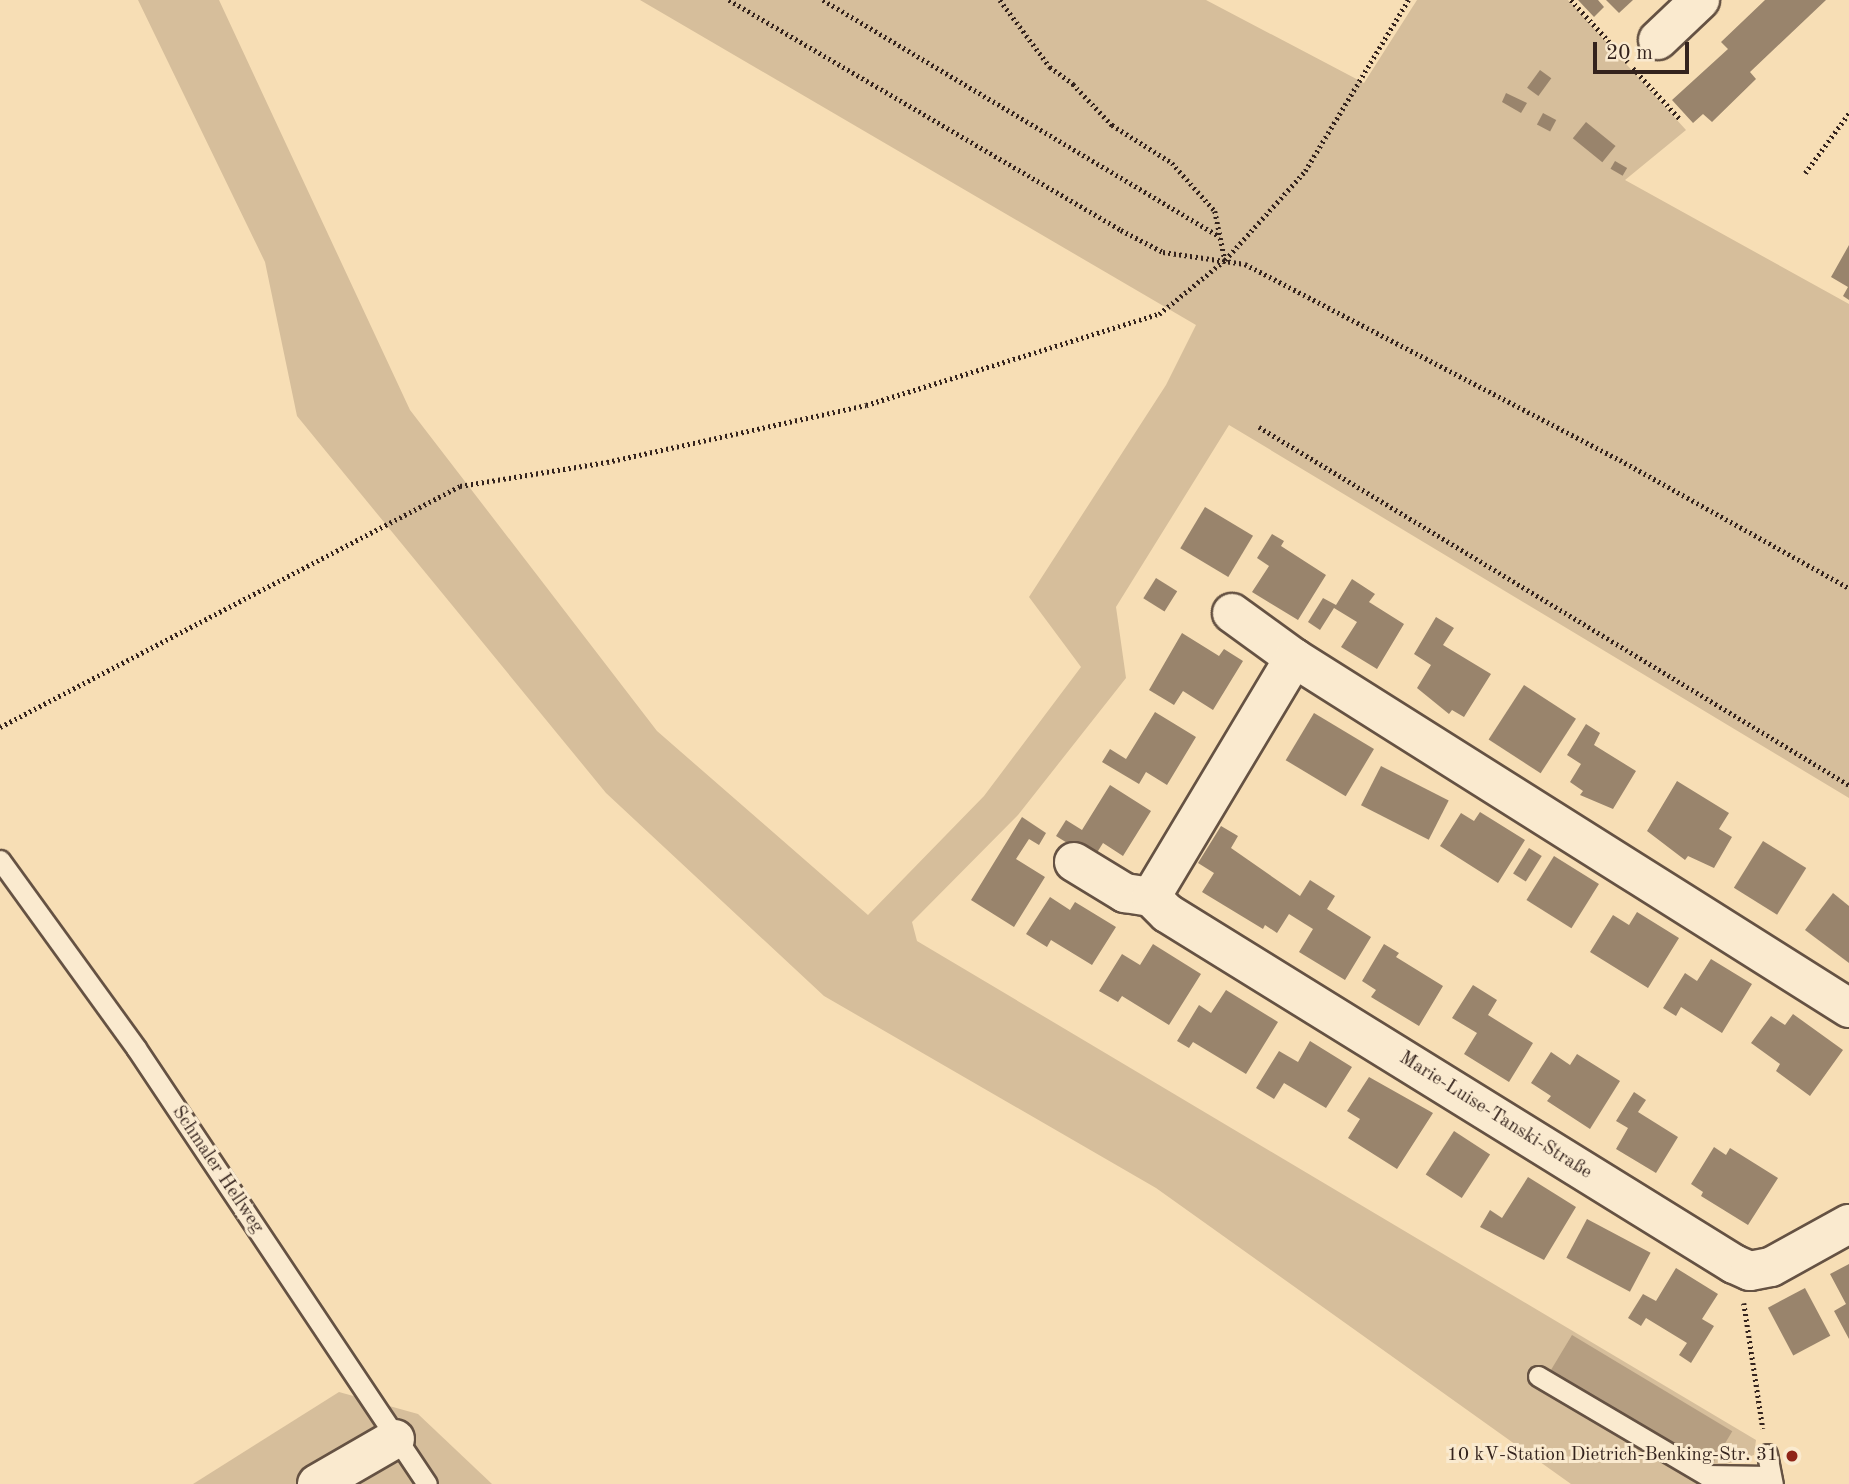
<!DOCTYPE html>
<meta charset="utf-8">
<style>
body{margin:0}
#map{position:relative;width:1849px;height:1484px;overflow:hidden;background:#f7deb5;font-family:"Old Standard TT",serif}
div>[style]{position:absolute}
.green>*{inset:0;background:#d6be9b}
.water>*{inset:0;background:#b59e81;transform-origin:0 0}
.building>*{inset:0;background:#99846c;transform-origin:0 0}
.path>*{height:4.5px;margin-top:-2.25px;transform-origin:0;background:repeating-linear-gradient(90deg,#34231d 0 2px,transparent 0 5.5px)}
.roads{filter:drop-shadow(2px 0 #655243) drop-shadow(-2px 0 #655243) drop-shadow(0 2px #655243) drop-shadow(0 -2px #655243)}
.service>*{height:19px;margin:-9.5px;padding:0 9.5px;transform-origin:9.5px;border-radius:9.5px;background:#faeacf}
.minor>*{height:38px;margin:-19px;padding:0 19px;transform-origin:19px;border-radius:19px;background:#faeacf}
.dots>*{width:19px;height:19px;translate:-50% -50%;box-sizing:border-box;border:4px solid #faeacf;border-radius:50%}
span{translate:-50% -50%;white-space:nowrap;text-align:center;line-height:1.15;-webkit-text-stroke:6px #faeacf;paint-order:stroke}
.street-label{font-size:19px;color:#34231d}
.poi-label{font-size:19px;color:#34231d}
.right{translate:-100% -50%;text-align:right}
.scale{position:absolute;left:1593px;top:42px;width:96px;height:32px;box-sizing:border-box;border:4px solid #34231d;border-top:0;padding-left:9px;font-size:21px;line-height:24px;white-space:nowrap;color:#34231d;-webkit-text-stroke:5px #faeacf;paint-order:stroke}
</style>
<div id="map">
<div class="green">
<div style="clip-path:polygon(138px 0,219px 0,410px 410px,657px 731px,868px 915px,984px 796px,1081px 667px,1029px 597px,1166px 385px,1196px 325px,640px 0,1206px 0,1364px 83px,1417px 0,1568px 0,1686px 130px,1625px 180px,1849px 304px,1849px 798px,1229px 425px,1116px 607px,1126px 678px,1018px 815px,912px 922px,917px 941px,1756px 1440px,1754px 1455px,1717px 1467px,1722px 1484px,1571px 1484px,1156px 1188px,824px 996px,606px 793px,297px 416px,265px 262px)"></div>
<div style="clip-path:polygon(339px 1392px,418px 1414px,492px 1484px,193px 1484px)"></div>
</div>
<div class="water">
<div style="left:1572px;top:1335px;width:187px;height:42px;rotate:31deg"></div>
</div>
<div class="building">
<div style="clip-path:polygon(1578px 0,1598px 0,1604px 7px,1594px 17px)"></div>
<div style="clip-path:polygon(1606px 0,1633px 0,1619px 13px)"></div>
<div style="clip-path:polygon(1765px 0,1826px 0,1750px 72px,1756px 79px,1712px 122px,1703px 114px,1693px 123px,1672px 100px,1728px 49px,1721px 42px)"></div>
<div style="left:1540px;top:70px;width:14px;height:22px;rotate:36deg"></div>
<div style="clip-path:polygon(1506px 93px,1527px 103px,1521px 113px,1502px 102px)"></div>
<div style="left:1543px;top:113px;width:15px;height:13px;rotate:28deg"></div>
<div style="left:1586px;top:122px;width:38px;height:21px;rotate:39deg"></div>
<div style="left:1615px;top:161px;width:14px;height:9px;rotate:30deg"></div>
<div style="clip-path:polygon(1849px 245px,1849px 300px,1843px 296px,1848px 287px,1831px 277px)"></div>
<div style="left:1205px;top:507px;width:56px;height:48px;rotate:31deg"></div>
<div style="clip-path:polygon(1272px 534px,1284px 541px,1281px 546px,1326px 575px,1298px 620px,1252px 592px,1269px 566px,1257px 558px)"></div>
<div style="left:1156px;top:578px;width:25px;height:24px;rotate:32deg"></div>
<div style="clip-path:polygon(1352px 579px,1375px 594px,1369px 602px,1404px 624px,1377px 669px,1341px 647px,1357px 622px,1334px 608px,1320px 630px,1308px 622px,1323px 598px,1336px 605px)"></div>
<div style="clip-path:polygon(1436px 617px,1454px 628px,1443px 645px,1491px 674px,1464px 717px,1452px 710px,1449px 714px,1417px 688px,1431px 665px,1414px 654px)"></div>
<div style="clip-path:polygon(1182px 633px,1219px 656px,1224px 649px,1243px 661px,1213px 710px,1183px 691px,1174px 705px,1149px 690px)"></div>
<div style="left:1524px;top:685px;width:62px;height:65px;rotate:33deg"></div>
<div style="clip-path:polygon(1155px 712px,1196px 737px,1167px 785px,1146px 772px,1139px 784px,1102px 762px,1110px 749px,1126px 759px)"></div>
<div style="left:1314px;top:713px;width:70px;height:55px;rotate:31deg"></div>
<div style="clip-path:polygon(1586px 724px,1600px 733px,1594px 745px,1636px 771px,1613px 809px,1580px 795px,1583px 791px,1570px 782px,1581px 764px,1567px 755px)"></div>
<div style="left:1381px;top:766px;width:76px;height:44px;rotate:27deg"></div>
<div style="clip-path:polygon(1677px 781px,1729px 813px,1719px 829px,1732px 837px,1714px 868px,1688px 856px,1685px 860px,1647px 831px)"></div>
<div style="clip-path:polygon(1110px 785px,1151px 811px,1123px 856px,1103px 843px,1093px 859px,1056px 836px,1066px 820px,1082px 830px)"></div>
<div style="clip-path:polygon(1480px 812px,1525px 840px,1498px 883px,1440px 846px,1461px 813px,1474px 821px)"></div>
<div style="clip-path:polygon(1022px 817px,1046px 833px,1039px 845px,1029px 839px,1016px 859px,1045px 877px,1014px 927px,971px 900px)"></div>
<div style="clip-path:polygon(1221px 826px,1238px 836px,1231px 848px,1300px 896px,1310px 880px,1335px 896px,1327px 909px,1371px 937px,1345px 980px,1299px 952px,1313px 929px,1289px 914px,1277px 933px,1265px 925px,1263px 929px,1202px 892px,1214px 873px,1198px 863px)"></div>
<div style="left:1763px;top:841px;width:51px;height:55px;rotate:32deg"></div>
<div style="left:1529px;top:848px;width:15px;height:30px;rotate:32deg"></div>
<div style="left:1554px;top:856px;width:53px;height:52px;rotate:32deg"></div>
<div style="clip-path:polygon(1833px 893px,1849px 906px,1849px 963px,1805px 930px)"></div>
<div style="clip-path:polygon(1050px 897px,1070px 910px,1075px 902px,1116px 927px,1092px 965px,1051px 940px,1047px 947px,1026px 934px)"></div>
<div style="clip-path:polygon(1637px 912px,1679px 938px,1648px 988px,1590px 952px,1613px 915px,1629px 925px)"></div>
<div style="clip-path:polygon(1153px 944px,1201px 974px,1169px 1025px,1122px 996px,1118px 1002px,1099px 991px,1122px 954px,1140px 965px)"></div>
<div style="clip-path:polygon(1384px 944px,1399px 953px,1396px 957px,1443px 986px,1419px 1026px,1371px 997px,1376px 990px,1362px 981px)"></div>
<div style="clip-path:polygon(1711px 959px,1752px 984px,1722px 1033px,1681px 1007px,1676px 1016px,1663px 1008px,1685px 973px,1697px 981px)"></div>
<div style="clip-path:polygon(1473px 985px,1497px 1000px,1488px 1015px,1533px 1043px,1509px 1082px,1464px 1054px,1477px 1033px,1452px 1018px)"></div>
<div style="clip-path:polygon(1226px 990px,1278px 1022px,1246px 1074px,1193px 1042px,1189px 1048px,1177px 1041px,1199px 1005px,1211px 1013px)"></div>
<div style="clip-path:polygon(1793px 1014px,1843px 1050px,1810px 1096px,1776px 1071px,1780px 1064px,1751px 1043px,1771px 1016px,1785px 1025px)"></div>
<div style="clip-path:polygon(1310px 1041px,1352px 1067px,1326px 1108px,1284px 1083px,1274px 1099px,1256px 1088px,1279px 1051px,1298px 1062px)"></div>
<div style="clip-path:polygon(1551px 1052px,1570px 1065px,1577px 1054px,1620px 1081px,1590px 1129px,1547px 1101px,1551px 1096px,1531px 1083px)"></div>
<div style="clip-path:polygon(1369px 1077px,1433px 1113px,1397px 1169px,1348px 1138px,1360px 1119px,1347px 1111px)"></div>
<div style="clip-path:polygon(1634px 1092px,1646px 1100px,1638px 1112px,1678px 1137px,1656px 1173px,1616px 1149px,1628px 1128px,1616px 1121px)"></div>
<div style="left:1454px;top:1131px;width:43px;height:52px;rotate:33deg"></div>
<div style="clip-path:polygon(1714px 1147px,1726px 1155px,1730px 1148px,1778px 1178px,1748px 1225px,1701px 1196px,1703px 1192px,1691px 1184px)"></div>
<div style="clip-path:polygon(1528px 1177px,1576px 1207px,1544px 1260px,1480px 1227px,1490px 1210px,1502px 1218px)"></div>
<div style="left:1587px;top:1219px;width:72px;height:44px;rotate:28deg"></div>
<div style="clip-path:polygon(1849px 1264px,1849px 1339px,1834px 1311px,1846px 1304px,1830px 1274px)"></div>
<div style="clip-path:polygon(1676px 1268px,1718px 1294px,1702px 1319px,1714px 1326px,1691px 1363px,1679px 1355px,1687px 1343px,1646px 1318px,1641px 1326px,1628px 1318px,1643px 1294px,1656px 1301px)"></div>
<div style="left:1805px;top:1288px;width:54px;height:42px;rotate:62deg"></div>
<div style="left:1794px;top:1449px;width:13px;height:7px;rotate:77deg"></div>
</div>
<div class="path">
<div style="left:729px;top:0;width:454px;rotate:30.4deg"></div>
<div style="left:1121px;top:230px;width:47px;rotate:27.6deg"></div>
<div style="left:1163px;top:252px;width:83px;rotate:8.3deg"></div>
<div style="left:1245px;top:264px;width:423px;rotate:27.6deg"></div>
<div style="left:1620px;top:460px;width:262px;rotate:29.2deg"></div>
<div style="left:823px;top:0;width:462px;rotate:30.8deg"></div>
<div style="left:1000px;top:0;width:84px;rotate:53.3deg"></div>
<div style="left:1050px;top:67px;width:29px;rotate:36deg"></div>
<div style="left:1073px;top:84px;width:57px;rotate:46.4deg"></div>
<div style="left:1112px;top:125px;width:71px;rotate:32.3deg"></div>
<div style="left:1172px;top:163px;width:64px;rotate:48.1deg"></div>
<div style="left:1215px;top:211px;width:50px;rotate:78.5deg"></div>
<div style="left:1571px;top:0;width:84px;rotate:47.4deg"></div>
<div style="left:1633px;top:68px;width:69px;rotate:47.3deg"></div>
<div style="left:1805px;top:173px;width:74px;rotate:-53.7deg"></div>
<div style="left:1259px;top:427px;width:690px;rotate:31.25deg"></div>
<div style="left:0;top:727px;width:519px;rotate:-27.65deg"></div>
<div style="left:460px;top:486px;width:149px;rotate:-9.3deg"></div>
<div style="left:607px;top:462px;width:265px;rotate:-12.4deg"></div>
<div style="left:866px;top:405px;width:307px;rotate:-17.3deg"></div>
<div style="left:1159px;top:314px;width:85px;rotate:-39.3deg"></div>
<div style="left:1225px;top:260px;width:120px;rotate:-48deg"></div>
<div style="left:1305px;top:171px;width:200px;rotate:-58.9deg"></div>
<div style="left:1744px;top:1303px;width:127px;rotate:81.4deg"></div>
</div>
<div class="roads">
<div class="service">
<div style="left:0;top:860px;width:232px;rotate:54.1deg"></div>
<div style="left:136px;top:1048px;width:524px;rotate:56.28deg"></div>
<div style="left:1538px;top:1376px;width:195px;rotate:30.5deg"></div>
<div style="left:1706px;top:1475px;width:64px;rotate:0.9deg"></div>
<div style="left:1767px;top:1454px;width:31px;rotate:79deg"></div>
</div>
<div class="minor">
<div style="left:1658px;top:40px;width:58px;rotate:-43.6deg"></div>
<div style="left:1232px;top:613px;width:77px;rotate:36deg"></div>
<div style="left:1074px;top:862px;width:60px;rotate:31.3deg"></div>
<div style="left:1125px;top:893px;width:26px;rotate:9deg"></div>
<div style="left:1849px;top:1008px;width:656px;rotate:-147.76deg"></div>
<div style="left:1294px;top:658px;width:279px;rotate:120.9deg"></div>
<div style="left:1151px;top:897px;width:23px;rotate:45deg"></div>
<div style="left:1167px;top:913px;width:667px;rotate:31.76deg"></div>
<div style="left:1734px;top:1264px;width:17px;rotate:24deg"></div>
<div style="left:1750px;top:1271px;width:21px;rotate:-11deg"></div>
<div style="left:1771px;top:1267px;width:89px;rotate:-28.9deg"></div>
<div style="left:317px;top:1484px;width:90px;rotate:-30deg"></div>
</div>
</div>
<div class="dots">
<div style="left:1792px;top:1456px;background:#8f2418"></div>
</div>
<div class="street-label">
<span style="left:1495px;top:1116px;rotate:32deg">Marie-Luise-Tanski-Straße</span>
<span style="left:217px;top:1170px;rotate:56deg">Schmaler Hellweg</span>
</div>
<div class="poi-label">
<span class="right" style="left:1778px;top:1456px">10 kV-Station Dietrich-Benking-Str. 31</span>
</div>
<div class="scale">20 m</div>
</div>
